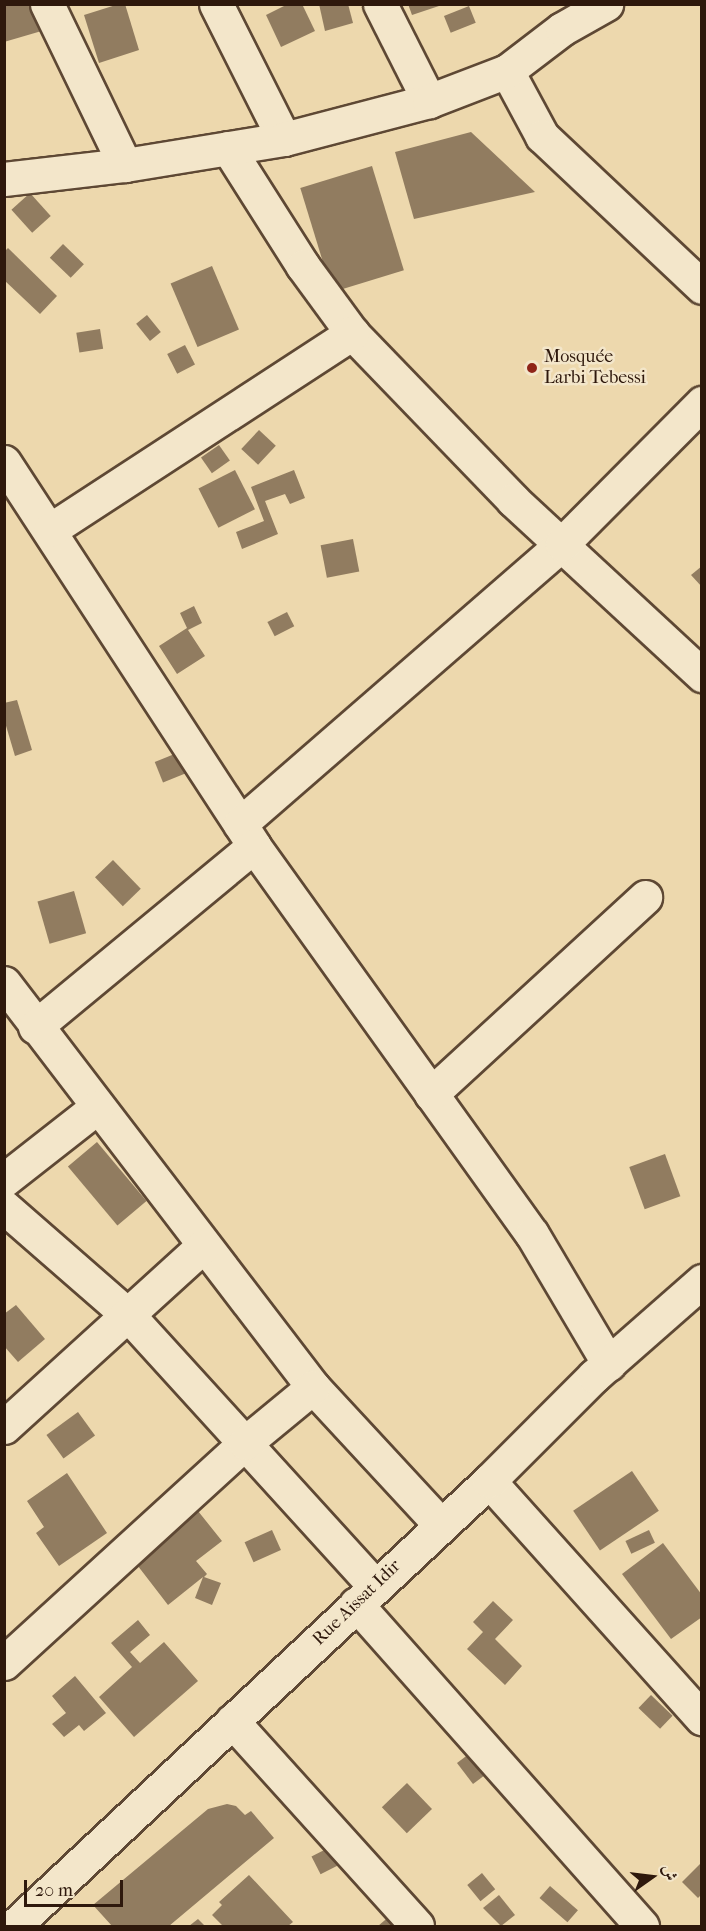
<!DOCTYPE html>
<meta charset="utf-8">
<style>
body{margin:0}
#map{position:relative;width:706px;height:1931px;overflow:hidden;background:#edd8ad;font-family:"IM FELL French Canon",Amiri,serif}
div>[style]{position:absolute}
.building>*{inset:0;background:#917c60;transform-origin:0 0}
.roads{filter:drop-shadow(2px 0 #5e4834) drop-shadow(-2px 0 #5e4834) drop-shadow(0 2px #5e4834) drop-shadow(0 -2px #5e4834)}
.minor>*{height:33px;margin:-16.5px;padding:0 16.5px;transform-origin:16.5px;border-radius:16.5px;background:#f3e6ca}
.tertiary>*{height:33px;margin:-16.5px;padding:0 16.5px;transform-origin:16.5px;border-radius:16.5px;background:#f3e6ca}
.dots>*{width:16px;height:16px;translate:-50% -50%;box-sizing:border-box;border:3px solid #f3e6ca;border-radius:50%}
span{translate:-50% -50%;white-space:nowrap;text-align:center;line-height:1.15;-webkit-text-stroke:5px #f3e6ca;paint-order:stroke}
.poi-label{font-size:18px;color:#2e180c}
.left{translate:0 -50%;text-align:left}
.street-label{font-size:18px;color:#2e180c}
.frame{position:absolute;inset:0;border:6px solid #2e180c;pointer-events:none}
.north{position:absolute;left:622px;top:1847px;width:60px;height:60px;-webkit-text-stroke:4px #f3e6ca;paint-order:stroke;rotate:76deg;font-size:16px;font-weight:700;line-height:24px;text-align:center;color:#2e180c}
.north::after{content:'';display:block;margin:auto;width:21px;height:27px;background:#2e180c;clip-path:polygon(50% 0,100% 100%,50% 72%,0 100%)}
.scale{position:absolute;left:24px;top:1880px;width:99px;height:27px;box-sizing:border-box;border:3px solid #2e180c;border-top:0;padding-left:8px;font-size:18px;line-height:21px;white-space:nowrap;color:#2e180c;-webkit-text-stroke:4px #f3e6ca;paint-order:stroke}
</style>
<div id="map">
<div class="building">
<div style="clip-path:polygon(4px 4px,37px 4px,45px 30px,4px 42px)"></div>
<div style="clip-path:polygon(119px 4px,125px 4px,139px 50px,99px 63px,84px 15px)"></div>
<div style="clip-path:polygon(288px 4px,302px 4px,315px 31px,281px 47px,266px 15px)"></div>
<div style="clip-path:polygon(319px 4px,348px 4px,353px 23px,325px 31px)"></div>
<div style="clip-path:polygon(408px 4px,442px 4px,442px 5px,412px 15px)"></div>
<div style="left:469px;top:6px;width:18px;height:27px;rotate:68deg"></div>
<div style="clip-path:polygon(471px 132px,535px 192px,414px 219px,395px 152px)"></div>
<div style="left:372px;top:166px;width:109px;height:75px;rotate:73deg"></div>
<div style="left:30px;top:193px;width:31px;height:25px;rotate:48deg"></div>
<div style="left:63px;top:244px;width:29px;height:19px;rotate:44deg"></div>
<div style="clip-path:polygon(8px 248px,57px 296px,40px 314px,4px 280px,4px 252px)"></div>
<div style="left:212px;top:266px;width:69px;height:45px;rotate:67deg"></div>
<div style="left:147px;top:315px;width:22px;height:14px;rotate:51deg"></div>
<div style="left:100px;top:329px;width:20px;height:24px;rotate:81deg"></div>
<div style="left:185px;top:345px;width:22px;height:20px;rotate:63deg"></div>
<div style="left:259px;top:430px;width:23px;height:26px;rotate:43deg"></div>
<div style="left:219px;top:445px;width:19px;height:22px;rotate:55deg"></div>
<div style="left:235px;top:470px;width:44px;height:41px;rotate:63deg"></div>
<div style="clip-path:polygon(294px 470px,305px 498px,290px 504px,285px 494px,265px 501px,278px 534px,242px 549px,236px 532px,264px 521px,251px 487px)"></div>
<div style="left:353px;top:539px;width:33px;height:33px;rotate:79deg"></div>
<div style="clip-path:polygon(702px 566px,702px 587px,691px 575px)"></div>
<div style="clip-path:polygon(194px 606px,202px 623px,188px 630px,205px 656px,177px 674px,159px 646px,187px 628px,180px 613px)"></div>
<div style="left:287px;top:612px;width:16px;height:22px;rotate:63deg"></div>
<div style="clip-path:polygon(17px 700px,32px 750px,15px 756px,4px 719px,4px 703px)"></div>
<div style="left:177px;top:753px;width:22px;height:24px;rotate:68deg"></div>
<div style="left:113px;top:860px;width:40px;height:25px;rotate:46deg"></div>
<div style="left:74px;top:891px;width:44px;height:38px;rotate:74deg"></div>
<div style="left:97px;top:1142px;width:77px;height:38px;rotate:50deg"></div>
<div style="left:665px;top:1154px;width:45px;height:38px;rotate:70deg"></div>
<div style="clip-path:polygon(16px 1305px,45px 1339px,18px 1362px,4px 1346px,4px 1314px)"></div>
<div style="left:78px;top:1412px;width:29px;height:39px;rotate:54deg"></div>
<div style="left:632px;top:1471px;width:48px;height:71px;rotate:56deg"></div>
<div style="clip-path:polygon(67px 1473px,107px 1533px,59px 1566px,36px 1533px,44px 1527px,27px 1501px)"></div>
<div style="clip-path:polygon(186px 1496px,222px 1541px,196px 1561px,207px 1574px,204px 1577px,221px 1583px,212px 1605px,195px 1598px,203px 1577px,168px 1605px,131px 1557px)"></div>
<div style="left:272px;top:1530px;width:22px;height:30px;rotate:66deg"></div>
<div style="left:649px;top:1530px;width:14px;height:26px;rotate:65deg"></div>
<div style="clip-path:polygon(663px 1543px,702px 1595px,702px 1617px,671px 1639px,622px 1574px)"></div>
<div style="clip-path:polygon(493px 1601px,513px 1620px,495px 1639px,522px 1666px,505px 1685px,467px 1649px,483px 1632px,473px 1622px)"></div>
<div style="clip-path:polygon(138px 1620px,150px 1635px,130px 1652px,140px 1663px,164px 1642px,198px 1681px,134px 1737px,99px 1697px,132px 1667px,111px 1643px)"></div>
<div style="clip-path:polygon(75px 1676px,106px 1713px,84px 1731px,79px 1725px,64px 1737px,52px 1724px,66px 1713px,52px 1696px)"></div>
<div style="left:651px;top:1695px;width:30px;height:18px;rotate:44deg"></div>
<div style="clip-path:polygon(494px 1735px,501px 1763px,473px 1784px,457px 1763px)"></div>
<div style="left:407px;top:1783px;width:36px;height:35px;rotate:46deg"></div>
<div style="clip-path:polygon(227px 1804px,236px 1806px,245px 1815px,251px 1811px,274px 1838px,169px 1926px,112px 1926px,93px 1905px,208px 1809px)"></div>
<div style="left:340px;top:1842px;width:20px;height:32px;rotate:63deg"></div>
<div style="clip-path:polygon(702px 1862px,702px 1894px,698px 1898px,682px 1882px)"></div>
<div style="left:482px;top:1873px;width:21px;height:19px;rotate:51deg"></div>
<div style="clip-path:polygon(249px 1875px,293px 1922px,288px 1926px,223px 1926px,212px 1915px,222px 1905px,219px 1902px)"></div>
<div style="left:550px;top:1886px;width:37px;height:16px;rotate:41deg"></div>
<div style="clip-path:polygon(499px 1895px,515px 1915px,501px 1926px,483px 1908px)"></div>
<div style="clip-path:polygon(398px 1909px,413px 1926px,378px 1926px)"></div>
<div style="clip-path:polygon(198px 1919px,205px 1926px,189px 1926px)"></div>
</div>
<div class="roads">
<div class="minor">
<div style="left:47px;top:4px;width:179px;rotate:64.2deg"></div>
<div style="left:216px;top:4px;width:151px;rotate:63.3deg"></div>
<div style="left:380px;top:4px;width:109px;rotate:63.2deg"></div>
<div style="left:507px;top:71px;width:74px;rotate:61.7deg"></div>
<div style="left:542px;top:136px;width:220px;rotate:43.3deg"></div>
<div style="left:228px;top:148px;width:140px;rotate:57.6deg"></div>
<div style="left:303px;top:266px;width:83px;rotate:53.8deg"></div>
<div style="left:352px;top:333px;width:232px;rotate:46deg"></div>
<div style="left:513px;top:500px;width:258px;rotate:42.8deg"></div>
<div style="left:4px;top:179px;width:122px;rotate:-6.6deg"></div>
<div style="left:125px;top:165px;width:161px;rotate:-9.3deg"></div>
<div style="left:284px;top:139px;width:150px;rotate:-14.7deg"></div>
<div style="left:429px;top:101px;width:84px;rotate:-21deg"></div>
<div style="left:507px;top:71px;width:69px;rotate:-37.4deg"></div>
<div style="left:562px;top:29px;width:51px;rotate:-29.6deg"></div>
<div style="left:4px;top:462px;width:458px;rotate:56.9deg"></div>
<div style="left:254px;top:846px;width:477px;rotate:54.4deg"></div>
<div style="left:532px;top:1234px;width:151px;rotate:59.4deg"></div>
<div style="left:50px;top:530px;width:361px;rotate:-33.1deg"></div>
<div style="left:240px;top:824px;width:427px;rotate:-41deg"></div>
<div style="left:562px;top:544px;width:199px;rotate:-45.2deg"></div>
<div style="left:4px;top:983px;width:509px;rotate:52.59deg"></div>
<div style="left:313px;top:1387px;width:187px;rotate:47.2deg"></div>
<div style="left:35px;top:1027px;width:284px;rotate:-39.6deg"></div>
<div style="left:431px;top:1094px;width:291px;rotate:-42.6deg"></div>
<div style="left:4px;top:1180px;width:118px;rotate:-38.1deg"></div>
<div style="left:4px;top:1207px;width:166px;rotate:41.1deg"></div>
<div style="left:129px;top:1316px;width:364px;rotate:47.7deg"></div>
<div style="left:4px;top:1427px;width:269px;rotate:-42.3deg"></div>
<div style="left:489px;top:1481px;width:319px;rotate:48.1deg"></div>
<div style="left:356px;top:1604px;width:431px;rotate:48.4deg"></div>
<div style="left:4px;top:1663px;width:326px;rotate:-42.4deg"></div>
<div style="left:245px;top:1443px;width:88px;rotate:-39.5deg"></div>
<div style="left:232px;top:1721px;width:276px;rotate:47.9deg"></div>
</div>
<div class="tertiary">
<div style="left:14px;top:1926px;width:651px;rotate:-43.13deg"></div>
<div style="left:489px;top:1481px;width:148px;rotate:-45deg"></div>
<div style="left:594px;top:1376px;width:144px;rotate:-41.3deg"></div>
</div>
</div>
<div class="dots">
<div style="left:532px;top:368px;background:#8f2418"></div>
</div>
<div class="poi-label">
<span class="left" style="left:544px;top:368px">Mosquée<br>Larbi Tebessi</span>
</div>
<div class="street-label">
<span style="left:357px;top:1603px;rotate:-44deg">Rue Aissat Idir</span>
</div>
<div class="frame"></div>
<div class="north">ش</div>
<div class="scale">20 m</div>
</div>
